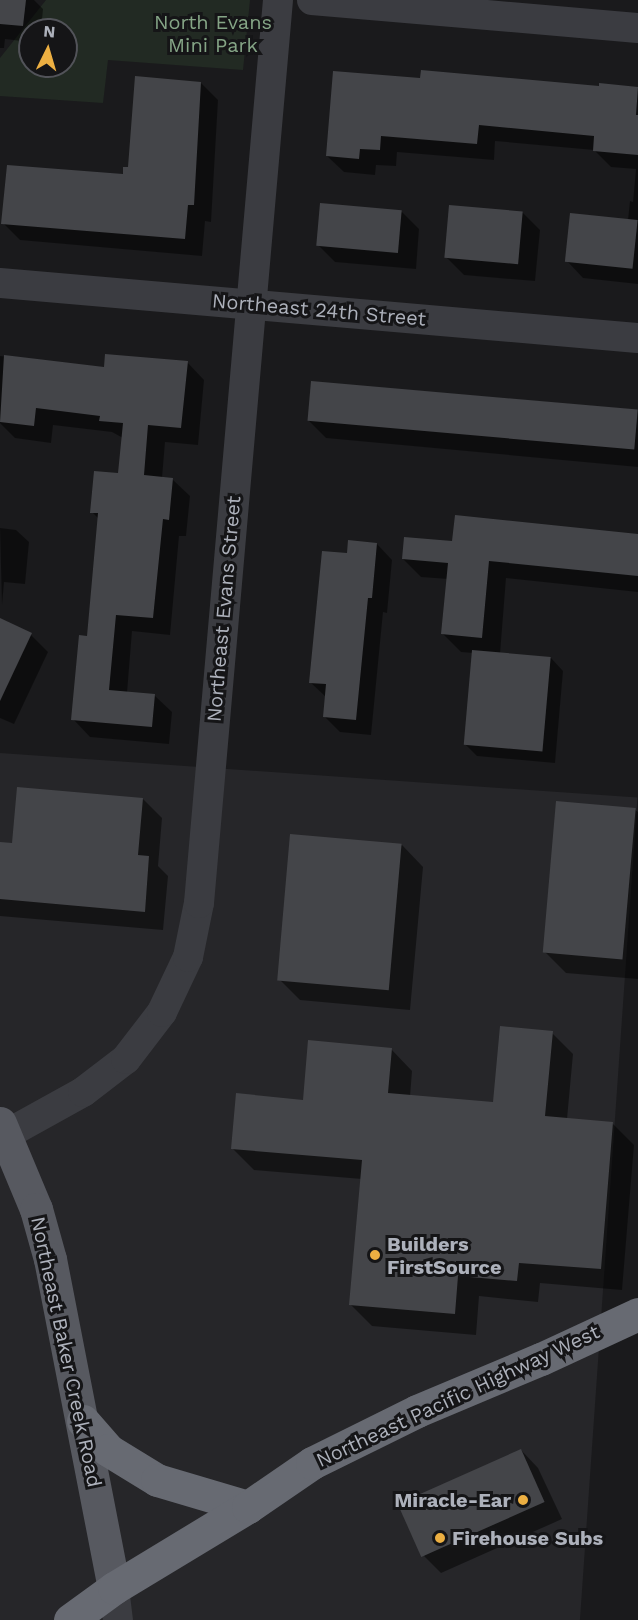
<!DOCTYPE html>
<style>
body{margin:0}
#map{position:relative;width:638px;height:1620px;overflow:hidden;background:#1a1a1c;font-family:"Work Sans",sans-serif}
div>[style]{position:absolute}
.built>*{inset:0;background:#262629;transform-origin:0 0}
.green>*{inset:0;background:#222a23}
.shadow>*{inset:0;background:#0007}
.building>*{inset:0;background:#444549;transform-origin:0 0}
.minor>*{height:30px;margin:-15px;padding:0 15px;transform-origin:15px;border-radius:15px;background:#3b3c41}
.major>*{height:33px;margin:-16.5px;padding:0 16.5px;transform-origin:16.5px;border-radius:16.5px;background:#575960}
.highway>*{height:33px;margin:-16.5px;padding:0 16.5px;transform-origin:16.5px;border-radius:16.5px;background:#676a72}
.dots>*{width:16px;height:16px;translate:-50% -50%;box-sizing:border-box;border:3px solid #151517;border-radius:50%}
span{translate:-50% -50%;white-space:nowrap;text-align:center;line-height:1.15;-webkit-text-stroke:6px #151517;paint-order:stroke}
.park-label{font-size:20px;color:#85a586}
.street-label{font-size:20px;color:#adb1bb}
.poi-label{font-size:20px;color:#adb1bb;font-weight:700}
.left{translate:0 -50%;text-align:left}
.right{translate:-100% -50%;text-align:right}
.north{position:absolute;left:18px;top:18px;width:60px;height:60px;box-sizing:border-box;background:#151517;border:2px solid #525359;border-radius:50%;rotate:5deg;font-size:16px;font-weight:700;line-height:24px;text-align:center;color:#adb1bb}
.north::after{content:'';display:block;margin:auto;width:21px;height:27px;background:#ecaf42;clip-path:polygon(50% 0,100% 100%,50% 72%,0 100%)}
</style>
<div id="map">
<div class="built">
<div style="left:0;top:753px;width:639px;height:867px;rotate:4deg"></div>
</div>
<div class="green">
<div style="clip-path:polygon(evenodd,46px 0,250px 0,243px 70px,108px 60px,103px 103px,0 96px,0 58px,46px 0,30px 30px,66px 30px,66px 66px,30px 66px,30px 30px)"></div>
</div>
<div class="shadow">
<div style="clip-path:polygon(0 0,34px 0,43px 9px,41px 30px,30px 30px,30px 42px,5px 39px,4px 48px,0 48px)"></div>
<div style="clip-path:polygon(421px 80px,638px 88px,638px 284px,583px 278px,567px 261px,628px 220px,630px 201px,633px 202px,636px 169px,611px 167px,594px 150px,495px 141px,494px 160px,397px 152px,396px 166px,376px 165px,375px 175px,344px 172px,327px 156px)"></div>
<div style="clip-path:polygon(201px 83px,218px 100px,211px 222px,205px 221px,202px 256px,20px 240px,3px 223px,124px 176px)"></div>
<div style="clip-path:polygon(402px 212px,419px 229px,416px 269px,335px 262px,318px 245px)"></div>
<div style="clip-path:polygon(523px 213px,540px 230px,535px 281px,464px 275px,446px 257px)"></div>
<div style="clip-path:polygon(0 356px,105px 368px,187px 362px,204px 380px,198px 445px,165px 442px,162px 478px,172px 479px,190px 496px,186px 536px,179px 536px,170px 635px,132px 631px,127px 693px,154px 695px,172px 712px,169px 744px,90px 737px,73px 719px,88px 637px,99px 519px,92px 512px,120px 474px,123px 438px,112px 432px,53px 425px,51px 443px,15px 438px,0 423px)"></div>
<div style="clip-path:polygon(312px 382px,638px 410px,638px 467px,326px 438px,309px 421px)"></div>
<div style="clip-path:polygon(0 528px,16px 530px,29px 542px,25px 584px,4px 582px,2px 605px)"></div>
<div style="clip-path:polygon(638px 535px,638px 592px,506px 578px,500px 654px,551px 658px,563px 671px,555px 763px,477px 756px,465px 744px,473px 653px,461px 652px,443px 634px,448px 579px,421px 577px,403px 559px,453px 543px)"></div>
<div style="clip-path:polygon(377px 544px,392px 560px,387px 613px,383px 612px,371px 735px,340px 732px,325px 717px,327px 698px,310px 682px,348px 555px)"></div>
<div style="clip-path:polygon(0 620px,31px 635px,48px 652px,14px 724px,0 718px)"></div>
<div style="clip-path:polygon(143px 799px,162px 818px,158px 866px,168px 876px,163px 930px,0 916px,0 844px,14px 845px)"></div>
<div style="clip-path:polygon(635px 810px,638px 812px,638px 979px,566px 973px,544px 951px)"></div>
<div style="clip-path:polygon(402px 845px,423px 867px,410px 1010px,300px 1000px,279px 979px)"></div>
<div style="clip-path:polygon(552px 1033px,573px 1054px,567px 1119px,612px 1123px,634px 1145px,622px 1290px,540px 1283px,538px 1302px,479px 1296px,476px 1335px,372px 1326px,351px 1305px,362px 1179px,254px 1170px,232px 1148px,391px 1049px,412px 1071px,410px 1097px,494px 1104px)"></div>
<div style="clip-path:polygon(521px 1450px,538px 1468px,562px 1519px,441px 1573px,424px 1556px)"></div>
</div>
<div class="building">
<div style="clip-path:polygon(0 0,26px 0,23px 26px,0 24px)"></div>
<div style="clip-path:polygon(421px 70px,599px 86px,599px 83px,638px 87px,636px 115px,638px 115px,638px 155px,593px 151px,594px 136px,479px 125px,477px 144px,381px 136px,380px 150px,360px 149px,359px 159px,326px 156px,333px 71px,420px 78px)"></div>
<div style="clip-path:polygon(135px 76px,201px 82px,194px 205px,188px 205px,185px 239px,1px 224px,7px 165px,123px 174px,123px 167px,128px 167px)"></div>
<div style="left:320px;top:203px;width:82px;height:43px;rotate:5deg"></div>
<div style="left:449px;top:205px;width:74px;height:53px;rotate:5deg"></div>
<div style="left:570px;top:213px;width:68px;height:49px;rotate:6deg"></div>
<div style="clip-path:polygon(105px 354px,188px 361px,181px 428px,148px 425px,144px 475px,173px 478px,169px 520px,163px 519px,153px 618px,116px 615px,109px 690px,155px 694px,152px 727px,71px 720px,79px 635px,87px 636px,98px 513px,90px 513px,94px 471px,118px 473px,123px 423px,99px 421px,100px 416px,36px 408px,34px 426px,0 422px,4px 355px,104px 367px)"></div>
<div style="left:311px;top:381px;width:328px;height:40px;rotate:5deg"></div>
<div style="clip-path:polygon(455px 515px,638px 534px,638px 576px,489px 561px,482px 638px,441px 634px,448px 563px,402px 559px,404px 537px,452px 541px)"></div>
<div style="clip-path:polygon(348px 540px,377px 543px,372px 598px,368px 598px,356px 720px,323px 717px,326px 684px,309px 683px,322px 551px,347px 553px)"></div>
<div style="clip-path:polygon(0 618px,32px 633px,0 701px)"></div>
<div style="left:472px;top:650px;width:79px;height:95px;rotate:5deg"></div>
<div style="clip-path:polygon(17px 787px,143px 798px,138px 855px,149px 856px,145px 912px,0 899px,0 842px,12px 843px)"></div>
<div style="left:556px;top:801px;width:80px;height:152px;rotate:5deg"></div>
<div style="left:290px;top:834px;width:112px;height:147px;rotate:5deg"></div>
<div style="clip-path:polygon(500px 1026px,553px 1031px,545px 1116px,613px 1122px,601px 1269px,519px 1263px,517px 1281px,458px 1276px,455px 1314px,349px 1305px,362px 1160px,231px 1149px,236px 1093px,303px 1100px,308px 1040px,392px 1048px,388px 1093px,493px 1102px)"></div>
<div style="left:521px;top:1449px;width:58px;height:135px;rotate:66deg"></div>
</div>
<div class="minor">
<div style="left:312px;top:0;width:327px;rotate:4.9deg"></div>
<div style="left:0;top:283px;width:640px;rotate:4.93deg"></div>
<div style="left:7px;top:1134px;width:87px;rotate:-28.9deg"></div>
<div style="left:83px;top:1092px;width:54px;rotate:-37.5deg"></div>
<div style="left:126px;top:1059px;width:59px;rotate:-52.5deg"></div>
<div style="left:162px;top:1012px;width:61px;rotate:-64.7deg"></div>
<div style="left:188px;top:957px;width:55px;rotate:-78.5deg"></div>
<div style="left:199px;top:903px;width:906px;rotate:-85deg"></div>
<div style="left:114px;top:1588px;width:32px;rotate:83deg"></div>
</div>
<div class="major">
<div style="left:0;top:1123px;width:93px;rotate:67.3deg"></div>
<div style="left:36px;top:1209px;width:52px;rotate:74.4deg"></div>
<div style="left:50px;top:1259px;width:335px;rotate:79deg"></div>
</div>
<div class="highway">
<div style="left:83px;top:1421px;width:38px;rotate:49deg"></div>
<div style="left:108px;top:1450px;width:57px;rotate:31.5deg"></div>
<div style="left:157px;top:1480px;width:95px;rotate:16.5deg"></div>
<div style="left:70px;top:1620px;width:54px;rotate:-36deg"></div>
<div style="left:114px;top:1588px;width:157px;rotate:-31.2deg"></div>
<div style="left:248px;top:1507px;width:78px;rotate:-34.5deg"></div>
<div style="left:312px;top:1463px;width:117px;rotate:-26.3deg"></div>
<div style="left:417px;top:1411px;width:134px;rotate:-22.8deg"></div>
<div style="left:541px;top:1359px;width:107px;rotate:-24.9deg"></div>
</div>
<div class="dots">
<div style="left:375px;top:1255px;background:#ecaf42"></div>
<div style="left:523px;top:1500px;background:#ecaf42"></div>
<div style="left:440px;top:1538px;background:#ecaf42"></div>
</div>
<div class="park-label">
<span style="left:213px;top:34px">North Evans<br>Mini Park</span>
</div>
<div class="street-label">
<span style="left:319px;top:310px;rotate:5deg">Northeast 24th Street</span>
<span style="left:224px;top:609px;rotate:-85deg">Northeast Evans Street</span>
<span style="left:66px;top:1352px;rotate:78deg">Northeast Baker Creek Road</span>
<span style="left:458px;top:1396px;rotate:-25deg">Northeast Pacific Highway West</span>
</div>
<div class="poi-label">
<span class="left" style="left:387px;top:1256px">Builders<br>FirstSource</span>
<span class="right" style="left:511px;top:1500px">Miracle-Ear</span>
<span class="left" style="left:452px;top:1538px">Firehouse Subs</span>
</div>
<div class="north">N</div>
</div>
